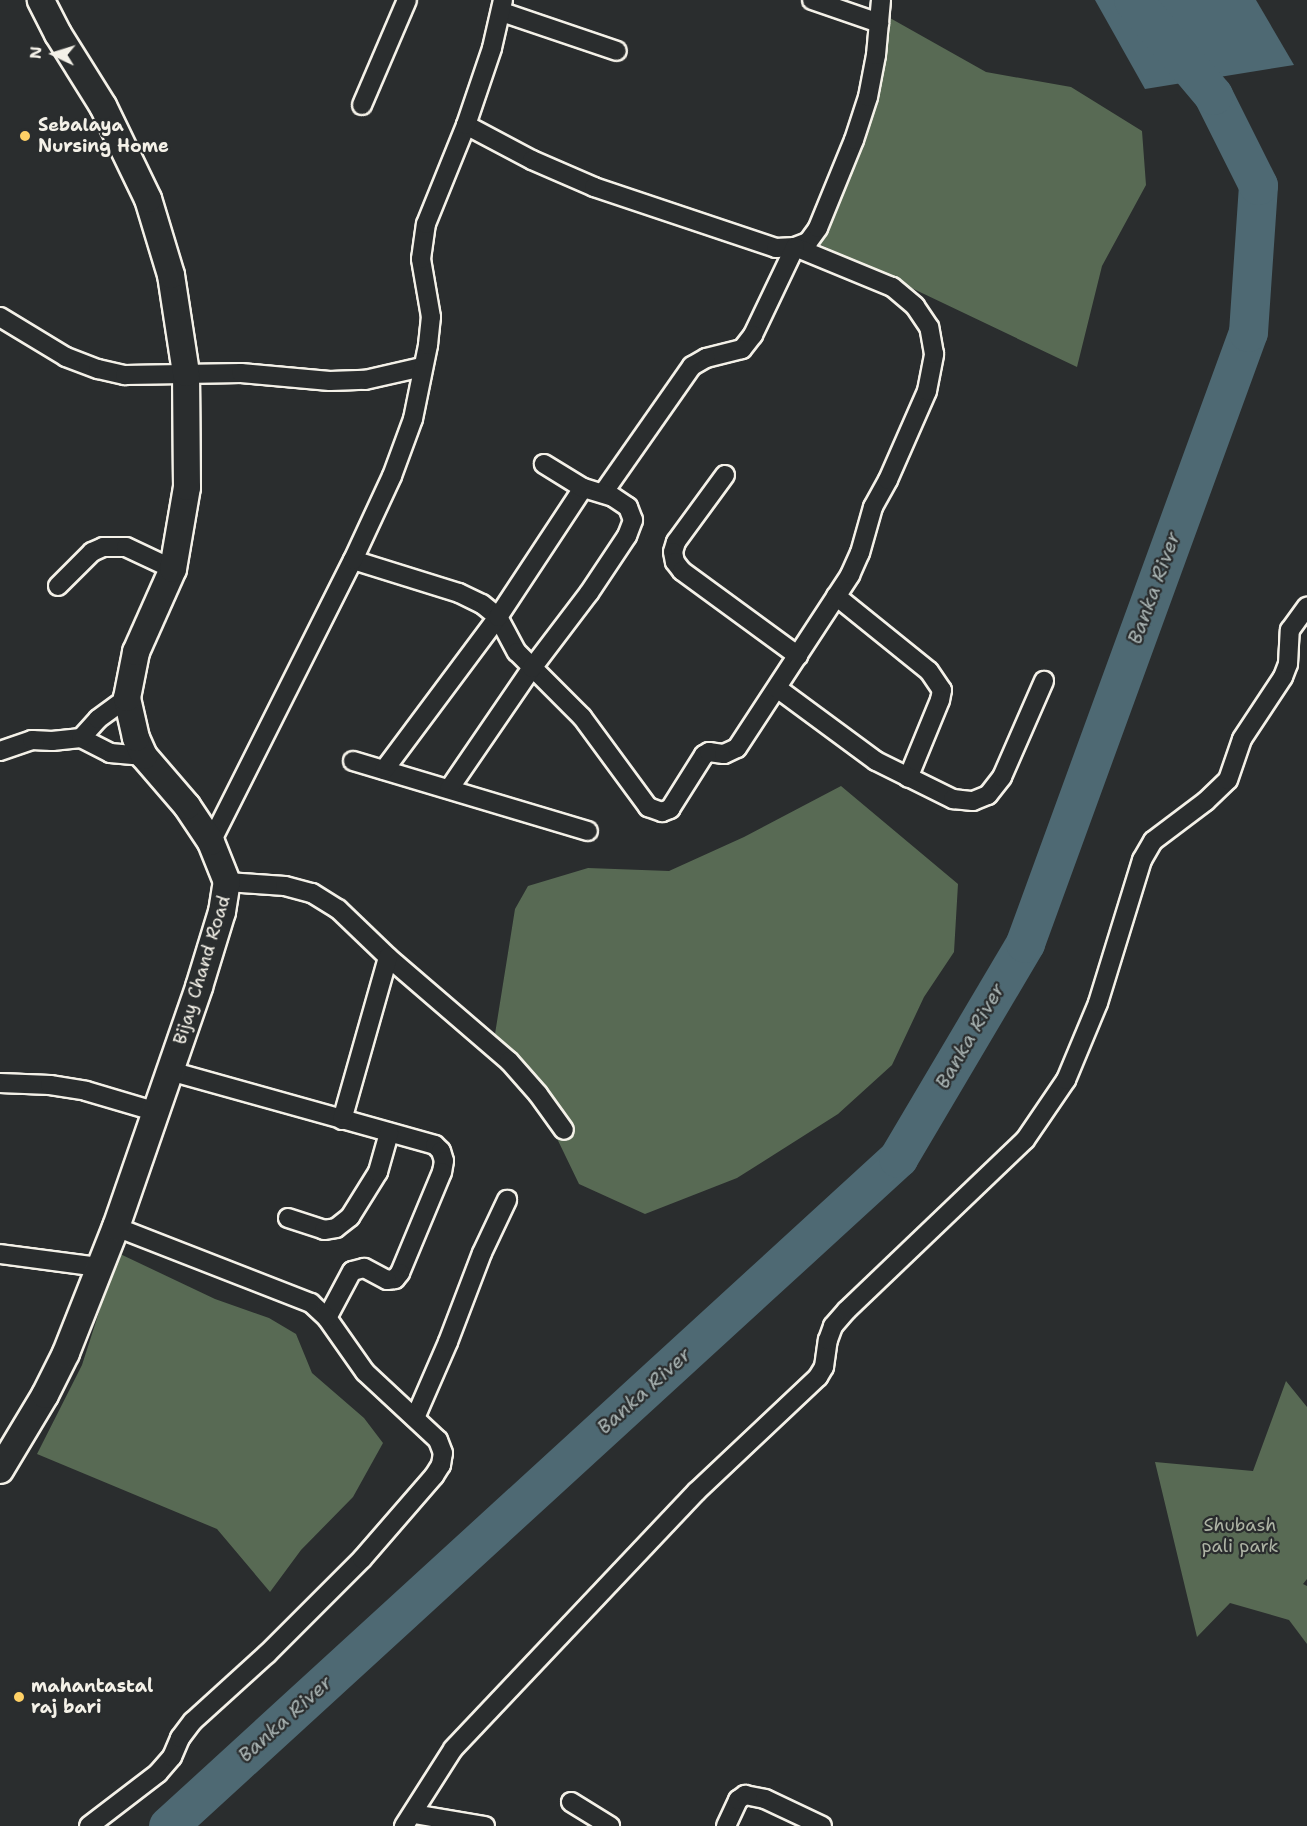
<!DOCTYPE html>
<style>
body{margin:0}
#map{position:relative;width:1307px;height:1826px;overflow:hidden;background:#2a2d2e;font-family:"Shantell Sans",sans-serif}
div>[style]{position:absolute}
.green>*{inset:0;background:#586a54}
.water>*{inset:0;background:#4e6973}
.river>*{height:39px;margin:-19.5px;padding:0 19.5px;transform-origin:19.5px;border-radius:19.5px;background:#4e6973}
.roads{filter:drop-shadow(2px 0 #f4f1e8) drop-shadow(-2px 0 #f4f1e8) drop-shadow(0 2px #f4f1e8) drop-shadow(0 -2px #f4f1e8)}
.street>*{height:18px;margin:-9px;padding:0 9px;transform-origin:9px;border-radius:9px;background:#2a2d2e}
.secondary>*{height:26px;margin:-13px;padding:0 13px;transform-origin:13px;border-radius:13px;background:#2a2d2e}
.dots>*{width:16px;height:16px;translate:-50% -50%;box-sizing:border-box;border:3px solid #2a2d2e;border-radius:50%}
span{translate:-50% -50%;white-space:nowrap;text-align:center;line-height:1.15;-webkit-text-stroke:4.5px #2a2d2e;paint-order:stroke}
.poi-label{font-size:18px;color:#f4f1e8;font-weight:700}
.left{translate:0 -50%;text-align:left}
.street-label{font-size:18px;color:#f4f1e8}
.park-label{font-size:18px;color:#aeb4a5}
.water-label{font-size:20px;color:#a9b4b3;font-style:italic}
.north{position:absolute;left:24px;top:24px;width:60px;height:60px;-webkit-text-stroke:4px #2a2d2e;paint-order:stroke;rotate:274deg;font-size:16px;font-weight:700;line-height:24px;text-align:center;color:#f4f1e8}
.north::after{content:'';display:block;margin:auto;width:21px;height:27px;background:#f4f1e8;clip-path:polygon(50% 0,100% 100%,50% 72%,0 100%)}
</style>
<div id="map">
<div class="green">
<div style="clip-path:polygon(890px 18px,986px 72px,1071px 87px,1142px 131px,1146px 185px,1102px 266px,1077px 367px,817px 243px)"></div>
<div style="clip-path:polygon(841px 786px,958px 884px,954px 952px,924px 997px,892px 1065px,838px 1114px,737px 1178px,645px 1214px,579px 1184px,550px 1124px,495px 1034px,515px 909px,528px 886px,588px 868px,669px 871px,744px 837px)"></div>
<div style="clip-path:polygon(118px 1253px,215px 1299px,269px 1318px,296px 1334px,312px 1373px,364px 1418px,383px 1443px,353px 1497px,301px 1550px,270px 1592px,217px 1529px,37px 1454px,82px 1365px)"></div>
<div style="clip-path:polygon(1286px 1381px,1307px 1407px,1307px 1579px,1303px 1584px,1307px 1586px,1307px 1644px,1289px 1620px,1230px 1603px,1197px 1637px,1155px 1462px,1253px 1471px)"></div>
</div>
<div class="water">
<div style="clip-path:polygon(1095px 0,1256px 0,1294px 65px,1145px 89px)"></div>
</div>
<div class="river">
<div style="left:168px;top:1826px;width:990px;rotate:-42.46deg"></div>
<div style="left:898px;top:1158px;width:250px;rotate:-59.4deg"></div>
<div style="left:1025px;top:943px;width:650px;rotate:-69.95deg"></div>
<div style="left:1248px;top:332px;width:147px;rotate:-86.1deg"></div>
<div style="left:1258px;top:185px;width:101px;rotate:-116.6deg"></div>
<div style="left:1213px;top:95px;width:124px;rotate:-130.1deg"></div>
</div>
<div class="roads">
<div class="street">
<div style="left:812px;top:0;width:71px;rotate:18.9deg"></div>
<div style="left:502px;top:12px;width:121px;rotate:18.7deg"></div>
<div style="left:362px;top:105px;width:114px;rotate:-66.8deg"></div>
<div style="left:466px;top:125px;width:75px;rotate:27.9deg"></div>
<div style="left:532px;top:160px;width:68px;rotate:23.5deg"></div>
<div style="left:594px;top:187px;width:192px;rotate:18.5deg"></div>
<div style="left:776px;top:248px;width:19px;rotate:-3deg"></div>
<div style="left:795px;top:247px;width:14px;rotate:-21deg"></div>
<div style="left:808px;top:242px;width:17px;rotate:-54deg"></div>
<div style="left:818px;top:228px;width:95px;rotate:-67.8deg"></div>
<div style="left:854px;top:140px;width:45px;rotate:-72deg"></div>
<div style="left:868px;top:97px;width:43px;rotate:-79.2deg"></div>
<div style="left:876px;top:55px;width:55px;rotate:-84.8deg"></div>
<div style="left:0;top:317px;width:77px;rotate:31.2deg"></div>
<div style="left:66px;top:357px;width:34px;rotate:21deg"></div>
<div style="left:98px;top:369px;width:28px;rotate:13deg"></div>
<div style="left:125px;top:375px;width:116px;rotate:-1deg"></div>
<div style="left:241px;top:373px;width:89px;rotate:5.1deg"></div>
<div style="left:330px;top:381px;width:35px;rotate:-2deg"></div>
<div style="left:365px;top:380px;width:58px;rotate:-12.8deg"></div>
<div style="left:725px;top:475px;width:83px;rotate:126.2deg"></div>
<div style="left:676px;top:542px;width:10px;rotate:107deg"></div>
<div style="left:673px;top:552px;width:10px;rotate:79deg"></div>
<div style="left:675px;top:562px;width:11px;rotate:52deg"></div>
<div style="left:682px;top:571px;width:144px;rotate:36.2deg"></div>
<div style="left:353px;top:560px;width:111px;rotate:17.3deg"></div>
<div style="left:459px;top:593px;width:25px;rotate:26deg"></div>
<div style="left:482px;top:604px;width:21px;rotate:39deg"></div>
<div style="left:498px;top:617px;width:40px;rotate:62deg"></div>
<div style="left:517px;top:652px;width:92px;rotate:45deg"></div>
<div style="left:582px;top:717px;width:112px;rotate:53.7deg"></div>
<div style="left:648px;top:807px;width:15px;rotate:20deg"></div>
<div style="left:662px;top:812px;width:9px;rotate:-21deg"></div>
<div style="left:670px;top:809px;width:64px;rotate:-57.8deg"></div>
<div style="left:704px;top:755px;width:6px;rotate:-31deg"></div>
<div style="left:709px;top:752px;width:15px;rotate:8deg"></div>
<div style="left:724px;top:754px;width:14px;rotate:-25deg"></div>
<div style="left:737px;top:748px;width:207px;rotate:-56.8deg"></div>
<div style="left:850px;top:575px;width:24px;rotate:-66deg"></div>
<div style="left:860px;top:553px;width:48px;rotate:-74.2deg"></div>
<div style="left:873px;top:507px;width:31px;rotate:-61deg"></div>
<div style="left:888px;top:480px;width:97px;rotate:-66.3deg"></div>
<div style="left:927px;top:391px;width:38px;rotate:-79deg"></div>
<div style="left:934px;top:354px;width:27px;rotate:-100deg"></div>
<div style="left:929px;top:327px;width:25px;rotate:-124deg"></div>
<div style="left:915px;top:306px;width:30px;rotate:-140deg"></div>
<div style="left:892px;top:287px;width:105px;rotate:-157.6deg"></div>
<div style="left:795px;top:247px;width:98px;rotate:115.5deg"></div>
<div style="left:753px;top:335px;width:18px;rotate:128deg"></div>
<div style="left:742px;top:349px;width:37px;rotate:166deg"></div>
<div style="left:706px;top:358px;width:16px;rotate:150deg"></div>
<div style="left:692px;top:366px;width:155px;rotate:125deg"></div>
<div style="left:58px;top:586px;width:48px;rotate:-45deg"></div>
<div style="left:92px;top:552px;width:12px;rotate:-24deg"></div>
<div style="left:103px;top:547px;width:23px"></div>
<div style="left:126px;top:547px;width:52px;rotate:25.1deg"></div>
<div style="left:836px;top:596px;width:119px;rotate:38.9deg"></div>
<div style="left:929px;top:671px;width:23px;rotate:56deg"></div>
<div style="left:942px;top:690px;width:10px;rotate:101deg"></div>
<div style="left:940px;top:700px;width:84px;rotate:112.3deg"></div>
<div style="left:777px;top:688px;width:123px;rotate:36.4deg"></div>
<div style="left:876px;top:761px;width:86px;rotate:26.3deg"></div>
<div style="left:953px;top:799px;width:20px;rotate:6deg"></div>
<div style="left:973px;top:801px;width:16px;rotate:-22deg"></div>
<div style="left:988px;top:795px;width:23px;rotate:-52deg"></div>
<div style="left:1002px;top:777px;width:105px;rotate:-66.4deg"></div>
<div style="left:81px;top:738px;width:33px;rotate:27deg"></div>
<div style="left:110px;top:753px;width:34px;rotate:5deg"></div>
<div style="left:0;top:751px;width:34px;rotate:-19deg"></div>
<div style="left:32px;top:740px;width:20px;rotate:3deg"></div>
<div style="left:52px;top:741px;width:29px;rotate:-6deg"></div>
<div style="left:81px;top:738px;width:25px;rotate:-48deg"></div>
<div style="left:98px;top:719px;width:36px;rotate:-36deg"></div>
<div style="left:353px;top:761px;width:245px;rotate:16.6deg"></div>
<div style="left:384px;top:770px;width:191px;rotate:-53.3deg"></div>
<div style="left:498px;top:617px;width:154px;rotate:-56.6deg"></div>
<div style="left:449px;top:789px;width:147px;rotate:-55.6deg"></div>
<div style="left:532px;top:668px;width:94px;rotate:-52.8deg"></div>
<div style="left:589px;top:593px;width:69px;rotate:-56.3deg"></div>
<div style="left:627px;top:536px;width:17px;rotate:-69deg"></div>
<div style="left:633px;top:520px;width:14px;rotate:-111deg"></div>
<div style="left:628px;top:507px;width:18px;rotate:-146deg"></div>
<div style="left:613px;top:497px;width:31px;rotate:-163deg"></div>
<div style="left:583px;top:488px;width:46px;rotate:-148.4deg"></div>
<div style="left:211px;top:842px;width:316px;rotate:-63.3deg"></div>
<div style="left:353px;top:560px;width:93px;rotate:-65.1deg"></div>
<div style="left:392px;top:476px;width:61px;rotate:-69.8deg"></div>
<div style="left:413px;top:419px;width:76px;rotate:-78.5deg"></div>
<div style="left:428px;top:345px;width:28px;rotate:-84deg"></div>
<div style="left:431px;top:317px;width:59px;rotate:-99.8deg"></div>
<div style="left:421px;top:259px;width:35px;rotate:-82deg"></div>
<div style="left:426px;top:224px;width:107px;rotate:-68deg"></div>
<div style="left:466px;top:125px;width:81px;rotate:-71.3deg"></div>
<div style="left:492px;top:48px;width:49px;rotate:-77.1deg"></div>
<div style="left:227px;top:882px;width:58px;rotate:3.9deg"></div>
<div style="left:285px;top:886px;width:28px;rotate:15deg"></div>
<div style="left:312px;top:893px;width:31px;rotate:32deg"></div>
<div style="left:338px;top:909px;width:69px;rotate:43.8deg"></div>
<div style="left:388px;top:957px;width:160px;rotate:40.7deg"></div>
<div style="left:509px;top:1061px;width:44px;rotate:48.7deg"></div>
<div style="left:538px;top:1094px;width:44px;rotate:54.2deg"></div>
<div style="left:170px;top:1071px;width:275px;rotate:15.6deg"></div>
<div style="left:435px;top:1145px;width:8px;rotate:45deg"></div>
<div style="left:441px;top:1151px;width:10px;rotate:73deg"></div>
<div style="left:444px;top:1161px;width:11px;rotate:100deg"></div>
<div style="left:442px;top:1172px;width:109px;rotate:112.6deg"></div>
<div style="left:400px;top:1273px;width:8px;rotate:130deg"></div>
<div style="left:395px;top:1279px;width:8px;rotate:173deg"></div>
<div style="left:387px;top:1280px;width:26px;rotate:-152deg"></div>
<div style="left:364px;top:1268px;width:12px;rotate:166deg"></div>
<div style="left:352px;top:1271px;width:53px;rotate:118deg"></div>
<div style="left:0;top:1083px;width:50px;rotate:2.3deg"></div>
<div style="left:50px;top:1085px;width:36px;rotate:9deg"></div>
<div style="left:86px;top:1091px;width:71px;rotate:16.4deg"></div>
<div style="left:342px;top:1120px;width:169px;rotate:-74.2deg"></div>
<div style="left:288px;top:1218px;width:38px;rotate:18deg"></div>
<div style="left:324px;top:1230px;width:12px;rotate:-9deg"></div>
<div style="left:336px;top:1228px;width:18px;rotate:-38deg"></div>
<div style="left:350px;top:1217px;width:53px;rotate:-58.1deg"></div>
<div style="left:378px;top:1172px;width:41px;rotate:-74.2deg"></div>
<div style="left:0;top:1254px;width:100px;rotate:7.5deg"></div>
<div style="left:415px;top:1418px;width:83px;rotate:-66.5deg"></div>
<div style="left:448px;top:1342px;width:95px;rotate:-69.1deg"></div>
<div style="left:482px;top:1253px;width:59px;rotate:-64.7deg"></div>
<div style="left:571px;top:1802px;width:46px;rotate:31.6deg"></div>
<div style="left:414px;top:1814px;width:72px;rotate:9.6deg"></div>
<div style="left:89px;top:1826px;width:87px;rotate:-37.5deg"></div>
<div style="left:158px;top:1773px;width:21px;rotate:-49deg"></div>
<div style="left:172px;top:1757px;width:21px;rotate:-67deg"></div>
<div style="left:180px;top:1738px;width:21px;rotate:-53deg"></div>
<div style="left:193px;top:1721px;width:100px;rotate:-42.2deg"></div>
<div style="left:267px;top:1654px;width:134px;rotate:-45deg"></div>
<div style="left:362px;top:1559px;width:110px;rotate:-49.1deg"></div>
<div style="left:434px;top:1476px;width:13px;rotate:-58deg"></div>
<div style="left:441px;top:1465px;width:12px;rotate:-81deg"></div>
<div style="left:443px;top:1453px;width:14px;rotate:-111deg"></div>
<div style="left:438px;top:1440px;width:100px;rotate:-137deg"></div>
<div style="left:365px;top:1372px;width:66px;rotate:-125.1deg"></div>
<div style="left:327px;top:1318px;width:22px;rotate:-137deg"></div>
<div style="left:311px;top:1303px;width:209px;rotate:-158.7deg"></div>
<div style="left:404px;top:1826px;width:91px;rotate:-57.5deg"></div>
<div style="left:453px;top:1749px;width:354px;rotate:-46.6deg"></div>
<div style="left:696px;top:1492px;width:168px;rotate:-43.3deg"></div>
<div style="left:818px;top:1377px;width:12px;rotate:-59deg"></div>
<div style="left:824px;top:1367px;width:27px;rotate:-82deg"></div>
<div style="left:828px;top:1340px;width:15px;rotate:-70deg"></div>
<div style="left:833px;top:1326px;width:21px;rotate:-49deg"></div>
<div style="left:847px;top:1310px;width:246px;rotate:-43.7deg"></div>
<div style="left:1025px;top:1140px;width:73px;rotate:-55.7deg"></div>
<div style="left:1066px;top:1080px;width:83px;rotate:-67.4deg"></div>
<div style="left:1098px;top:1003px;width:150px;rotate:-72.9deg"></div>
<div style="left:1142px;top:860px;width:22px;rotate:-60deg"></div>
<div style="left:1153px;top:841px;width:66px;rotate:-37deg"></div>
<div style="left:1206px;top:801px;width:30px;rotate:-44deg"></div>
<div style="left:1228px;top:780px;width:43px;rotate:-71.1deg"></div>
<div style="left:1242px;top:739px;width:74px;rotate:-56.5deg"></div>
<div style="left:1283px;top:677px;width:14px;rotate:-69deg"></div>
<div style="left:1288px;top:664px;width:34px;rotate:-87deg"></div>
<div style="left:1290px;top:630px;width:29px;rotate:-54deg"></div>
<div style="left:726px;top:1826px;width:29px;rotate:-65deg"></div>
<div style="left:738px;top:1800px;width:9px;rotate:-36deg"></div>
<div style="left:745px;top:1795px;width:20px;rotate:11deg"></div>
<div style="left:765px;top:1799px;width:63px;rotate:25.3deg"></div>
</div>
<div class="secondary">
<div style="left:0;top:1470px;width:87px;rotate:-59deg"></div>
<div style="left:45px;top:1395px;width:47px;rotate:-63.4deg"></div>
<div style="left:66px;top:1353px;width:136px;rotate:-68.4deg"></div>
<div style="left:116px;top:1227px;width:254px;rotate:-70.9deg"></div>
<div style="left:199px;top:987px;width:78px;rotate:-73deg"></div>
<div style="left:222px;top:912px;width:30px;rotate:-81deg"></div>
<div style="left:227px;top:882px;width:43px;rotate:-111.8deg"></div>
<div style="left:211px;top:842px;width:43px;rotate:-123.7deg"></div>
<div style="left:187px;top:806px;width:66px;rotate:-130.7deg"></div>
<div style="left:144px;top:756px;width:20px;rotate:-114deg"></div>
<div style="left:136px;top:738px;width:41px;rotate:-102.7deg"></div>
<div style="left:127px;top:698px;width:47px;rotate:-78.9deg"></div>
<div style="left:136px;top:652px;width:91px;rotate:-66deg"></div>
<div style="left:173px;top:569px;width:83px;rotate:-80.3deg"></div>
<div style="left:187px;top:487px;width:114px;rotate:-90.5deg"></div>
<div style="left:186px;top:373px;width:99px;rotate:-98.7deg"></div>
<div style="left:171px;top:275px;width:79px;rotate:-106.8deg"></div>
<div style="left:148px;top:199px;width:103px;rotate:-115.8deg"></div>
<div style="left:103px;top:106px;width:85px;rotate:-122deg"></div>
<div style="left:58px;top:34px;width:38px;rotate:-117deg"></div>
</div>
</div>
<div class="dots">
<div style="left:25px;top:136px;background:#ffd166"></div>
<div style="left:19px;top:1697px;background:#ffd166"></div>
</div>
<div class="poi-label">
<span class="left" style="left:38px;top:136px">Sebalaya<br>Nursing Home</span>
<span class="left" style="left:31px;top:1697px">mahantastal<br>raj bari</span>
</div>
<div class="street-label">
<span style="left:202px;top:970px;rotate:-73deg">Bijay Chand Road</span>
</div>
<div class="park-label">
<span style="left:1240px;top:1536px">Shubash<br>pali park</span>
</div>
<div class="water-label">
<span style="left:1154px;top:588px;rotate:-70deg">Banka River</span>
<span style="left:970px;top:1036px;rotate:-60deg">Banka River</span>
<span style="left:644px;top:1391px;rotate:-42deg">Banka River</span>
<span style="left:285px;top:1719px;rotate:-42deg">Banka River</span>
</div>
<div class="north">N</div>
</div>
